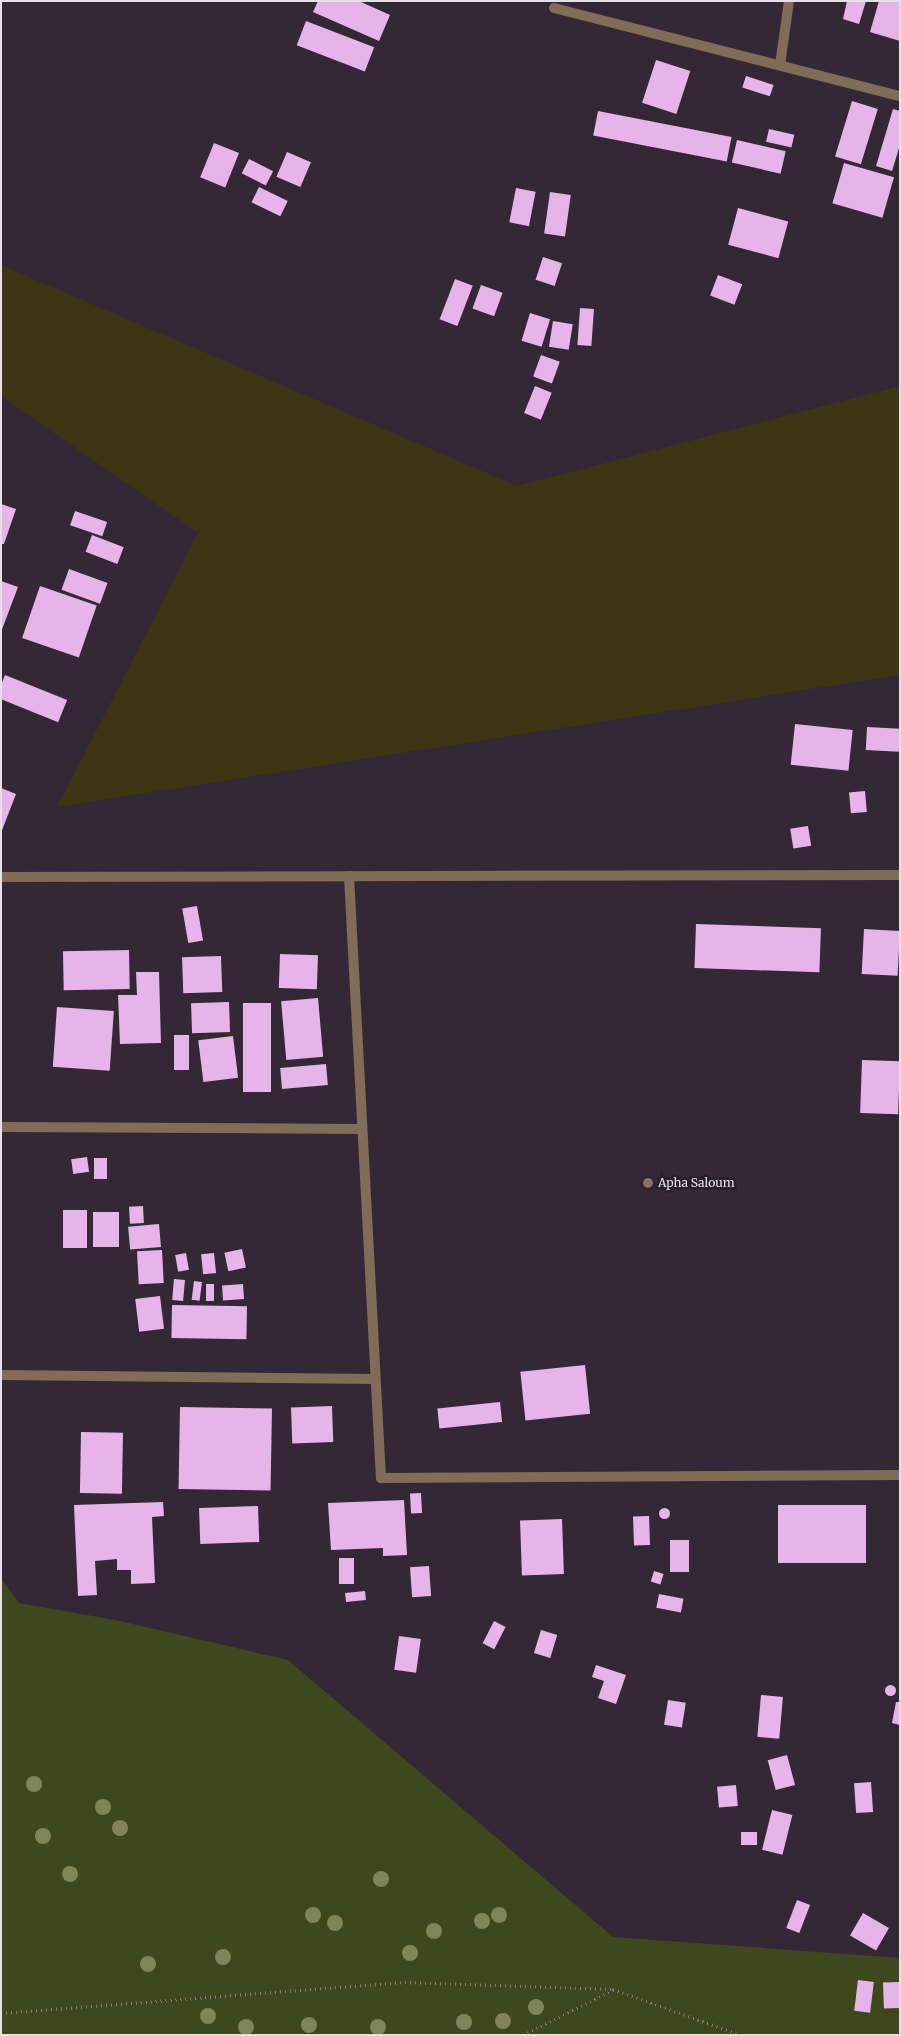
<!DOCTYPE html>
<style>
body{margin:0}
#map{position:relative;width:901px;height:2036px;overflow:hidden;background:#342837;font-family:Merriweather,serif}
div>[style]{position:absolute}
.green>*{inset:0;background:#3f481d}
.sand>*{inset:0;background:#3d3514}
.building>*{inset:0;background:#e6b4e8;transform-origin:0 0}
.round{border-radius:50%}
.path>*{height:3px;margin-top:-1.5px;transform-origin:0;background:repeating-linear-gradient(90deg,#887e8a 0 1px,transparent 0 5px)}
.street>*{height:10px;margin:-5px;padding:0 5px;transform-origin:5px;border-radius:5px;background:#816c58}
.trees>*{width:16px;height:16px;margin:-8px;border-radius:50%;background:#7f8559}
.dots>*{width:14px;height:14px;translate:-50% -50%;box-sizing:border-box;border:2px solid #2a1f2d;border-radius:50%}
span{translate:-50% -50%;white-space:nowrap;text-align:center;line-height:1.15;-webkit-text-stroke:5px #2a1f2d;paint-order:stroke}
.poi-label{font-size:12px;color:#e8e0e9}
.left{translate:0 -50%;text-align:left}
.frame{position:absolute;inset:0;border:2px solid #e8e0e9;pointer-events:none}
</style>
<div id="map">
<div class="green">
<div style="clip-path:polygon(1px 1578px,19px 1603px,115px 1620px,288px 1660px,613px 1937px,900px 1958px,900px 2035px,1px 2035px)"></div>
</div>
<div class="sand">
<div style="clip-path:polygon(1px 265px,517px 486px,900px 386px,900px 675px,57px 807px,198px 533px,1px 396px)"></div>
</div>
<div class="building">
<div style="clip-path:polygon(318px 1px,359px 1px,390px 15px,379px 41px,313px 12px)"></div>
<div style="clip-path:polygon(847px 1px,866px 1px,859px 24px,843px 19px)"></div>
<div style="clip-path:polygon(879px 1px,900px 1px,900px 41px,870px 32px)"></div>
<div style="left:306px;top:21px;width:73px;height:26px;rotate:21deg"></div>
<div style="left:656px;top:60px;width:36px;height:45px;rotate:18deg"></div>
<div style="left:746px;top:76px;width:29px;height:12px;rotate:18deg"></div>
<div style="left:852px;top:101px;width:27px;height:58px;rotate:17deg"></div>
<div style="clip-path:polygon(893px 109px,900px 111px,900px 145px,892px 171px,876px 166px)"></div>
<div style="left:598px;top:111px;width:136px;height:25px;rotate:11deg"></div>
<div style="left:769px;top:129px;width:26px;height:13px;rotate:13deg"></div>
<div style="left:737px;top:140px;width:50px;height:23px;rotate:13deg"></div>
<div style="left:214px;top:143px;width:27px;height:37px;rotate:22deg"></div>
<div style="left:287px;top:152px;width:26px;height:27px;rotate:23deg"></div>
<div style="left:249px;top:159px;width:27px;height:16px;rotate:27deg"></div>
<div style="left:844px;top:163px;width:52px;height:42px;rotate:16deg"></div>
<div style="left:259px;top:187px;width:32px;height:17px;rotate:26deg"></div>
<div style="left:516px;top:188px;width:20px;height:35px;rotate:11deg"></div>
<div style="left:550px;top:192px;width:21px;height:42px;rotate:8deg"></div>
<div style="left:738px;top:208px;width:52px;height:38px;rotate:15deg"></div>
<div style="left:543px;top:257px;width:20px;height:24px;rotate:18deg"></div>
<div style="left:718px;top:275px;width:26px;height:22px;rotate:21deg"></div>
<div style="left:455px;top:279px;width:19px;height:43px;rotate:21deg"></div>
<div style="left:481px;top:285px;width:23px;height:25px;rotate:20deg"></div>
<div style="left:580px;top:308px;width:14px;height:37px;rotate:4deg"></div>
<div style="left:530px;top:313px;width:21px;height:29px;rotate:17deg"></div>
<div style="left:553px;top:321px;width:20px;height:26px;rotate:9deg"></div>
<div style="left:541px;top:355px;width:20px;height:23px;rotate:20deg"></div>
<div style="left:535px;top:386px;width:18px;height:29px;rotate:22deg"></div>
<div style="clip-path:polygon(1px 504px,16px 509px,4px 544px,1px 544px)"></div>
<div style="left:75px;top:511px;width:34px;height:15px;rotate:19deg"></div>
<div style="left:92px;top:535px;width:34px;height:18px;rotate:21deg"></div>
<div style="left:69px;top:569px;width:41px;height:22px;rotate:20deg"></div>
<div style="clip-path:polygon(1px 581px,18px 587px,1px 632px)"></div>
<div style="left:40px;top:586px;width:60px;height:55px;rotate:19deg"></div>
<div style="left:5px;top:675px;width:67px;height:24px;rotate:22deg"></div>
<div style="left:795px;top:724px;width:58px;height:41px;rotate:6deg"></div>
<div style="left:867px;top:727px;width:33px;height:23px;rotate:3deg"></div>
<div style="clip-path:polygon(1px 788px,16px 794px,1px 833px)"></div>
<div style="left:865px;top:791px;width:21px;height:16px;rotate:85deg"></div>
<div style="left:808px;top:826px;width:20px;height:18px;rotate:81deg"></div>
<div style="left:197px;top:906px;width:35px;height:15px;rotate:80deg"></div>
<div style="left:696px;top:924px;width:125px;height:44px;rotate:2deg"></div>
<div style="left:864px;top:929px;width:36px;height:45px;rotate:3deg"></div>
<div style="left:129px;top:950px;width:39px;height:66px;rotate:89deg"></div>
<div style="left:280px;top:954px;width:38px;height:34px;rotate:2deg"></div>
<div style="left:221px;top:956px;width:36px;height:39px;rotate:88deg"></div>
<div style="clip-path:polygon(136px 972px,159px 972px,161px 1043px,120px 1044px,118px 995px,137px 995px)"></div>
<div style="left:318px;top:998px;width:59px;height:37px;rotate:85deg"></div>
<div style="left:229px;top:1002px;width:30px;height:38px;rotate:88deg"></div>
<div style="left:243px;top:1003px;width:28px;height:89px"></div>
<div style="left:57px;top:1007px;width:57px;height:60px;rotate:4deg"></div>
<div style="left:174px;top:1035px;width:15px;height:35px"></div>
<div style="left:233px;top:1036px;width:42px;height:35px;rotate:83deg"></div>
<div style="left:862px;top:1060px;width:38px;height:53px;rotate:2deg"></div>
<div style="left:326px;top:1064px;width:21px;height:46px;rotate:85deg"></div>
<div style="left:87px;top:1157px;width:15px;height:16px;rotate:82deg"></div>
<div style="left:94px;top:1158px;width:13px;height:21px"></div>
<div style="left:143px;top:1206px;width:17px;height:14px;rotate:87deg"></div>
<div style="left:63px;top:1210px;width:24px;height:38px"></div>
<div style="left:93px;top:1212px;width:26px;height:35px"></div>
<div style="left:159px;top:1224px;width:23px;height:31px;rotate:85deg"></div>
<div style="left:242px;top:1249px;width:19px;height:18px;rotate:78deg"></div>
<div style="left:162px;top:1250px;width:33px;height:25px;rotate:87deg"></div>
<div style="left:186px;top:1253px;width:17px;height:11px;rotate:80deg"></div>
<div style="left:214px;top:1253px;width:20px;height:13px;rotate:84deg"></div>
<div style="left:174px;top:1279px;width:11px;height:21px;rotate:5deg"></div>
<div style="left:194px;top:1281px;width:8px;height:19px;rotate:7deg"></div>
<div style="left:206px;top:1284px;width:8px;height:17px"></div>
<div style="left:243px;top:1284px;width:15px;height:21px;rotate:86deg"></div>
<div style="left:160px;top:1296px;width:33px;height:25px;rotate:83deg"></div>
<div style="left:172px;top:1305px;width:75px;height:33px;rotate:1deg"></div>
<div style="left:585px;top:1365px;width:49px;height:65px;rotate:84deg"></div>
<div style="left:500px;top:1402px;width:20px;height:63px;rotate:84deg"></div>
<div style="left:332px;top:1406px;width:36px;height:41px;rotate:88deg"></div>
<div style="left:180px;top:1407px;width:92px;height:82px;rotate:1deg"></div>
<div style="left:81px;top:1432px;width:42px;height:61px;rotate:1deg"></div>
<div style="left:421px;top:1493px;width:20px;height:11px;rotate:87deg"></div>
<div style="clip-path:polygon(404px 1500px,407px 1555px,383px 1556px,383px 1548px,331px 1550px,328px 1503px)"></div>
<div style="clip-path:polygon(163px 1502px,164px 1516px,152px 1517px,155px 1583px,131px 1584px,131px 1570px,117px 1570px,117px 1559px,95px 1561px,97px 1595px,78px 1596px,74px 1505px)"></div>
<div style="left:778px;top:1505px;width:88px;height:58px"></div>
<div style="left:258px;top:1506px;width:36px;height:59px;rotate:88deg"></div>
<div class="round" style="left:658.5px;top:1507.5px;width:11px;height:11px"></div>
<div style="left:649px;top:1516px;width:29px;height:16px;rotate:88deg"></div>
<div style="left:562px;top:1519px;width:55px;height:42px;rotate:88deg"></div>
<div style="left:670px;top:1540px;width:19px;height:32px"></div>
<div style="left:339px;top:1558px;width:15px;height:26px"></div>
<div style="left:429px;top:1566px;width:30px;height:19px;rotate:86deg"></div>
<div style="left:654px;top:1571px;width:10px;height:11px;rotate:17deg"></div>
<div style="left:365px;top:1591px;width:9px;height:20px;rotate:84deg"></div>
<div style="left:659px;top:1594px;width:25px;height:14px;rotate:11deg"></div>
<div style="left:494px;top:1621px;width:13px;height:25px;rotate:27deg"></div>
<div style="left:541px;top:1630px;width:17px;height:24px;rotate:17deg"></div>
<div style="left:399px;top:1636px;width:22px;height:34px;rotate:8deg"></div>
<div style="clip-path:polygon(596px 1665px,626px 1675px,616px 1704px,598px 1698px,604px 1681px,592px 1677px)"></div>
<div class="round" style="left:884.5px;top:1684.5px;width:11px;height:11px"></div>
<div style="left:761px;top:1695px;width:22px;height:42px;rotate:5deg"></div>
<div style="left:668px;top:1700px;width:18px;height:25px;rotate:9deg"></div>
<div style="clip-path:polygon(896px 1702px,900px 1702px,900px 1725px,892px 1723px)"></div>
<div style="left:787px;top:1755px;width:31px;height:20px;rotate:75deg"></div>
<div style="left:871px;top:1782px;width:30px;height:17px;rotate:86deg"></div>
<div style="left:736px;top:1785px;width:21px;height:19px;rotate:85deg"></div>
<div style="left:772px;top:1810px;width:21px;height:41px;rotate:14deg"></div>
<div style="left:741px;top:1832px;width:16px;height:13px"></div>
<div style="left:797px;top:1900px;width:14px;height:30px;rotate:21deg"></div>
<div style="left:863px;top:1913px;width:30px;height:26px;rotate:30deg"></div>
<div style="left:858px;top:1980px;width:16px;height:31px;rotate:7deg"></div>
<div style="left:899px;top:1982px;width:26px;height:16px;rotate:88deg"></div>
</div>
<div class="path">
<div style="left:1px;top:2013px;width:405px;rotate:-4.4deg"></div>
<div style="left:405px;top:1982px;width:208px;rotate:1.9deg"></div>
<div style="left:613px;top:1989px;width:136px;rotate:19.8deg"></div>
<div style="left:523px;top:2035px;width:101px;rotate:-26.6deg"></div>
</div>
<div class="street">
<div style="left:554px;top:8px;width:357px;rotate:14.3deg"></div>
<div style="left:780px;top:65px;width:65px;rotate:-82deg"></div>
<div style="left:349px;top:876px;width:603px;rotate:86.96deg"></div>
<div style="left:381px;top:1478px;width:519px;rotate:-0.33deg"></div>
<div style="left:1px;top:877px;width:899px;rotate:-0.13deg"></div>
<div style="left:1px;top:1127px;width:360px;rotate:0.3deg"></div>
<div style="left:1px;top:1375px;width:373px;rotate:0.6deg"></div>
</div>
<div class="trees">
<div style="left:34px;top:1784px"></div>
<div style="left:103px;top:1807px"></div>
<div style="left:120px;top:1828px"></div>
<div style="left:43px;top:1836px"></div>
<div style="left:70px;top:1874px"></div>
<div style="left:381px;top:1879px"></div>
<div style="left:313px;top:1915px"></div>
<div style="left:499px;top:1915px"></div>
<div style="left:482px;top:1921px"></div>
<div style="left:335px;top:1923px"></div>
<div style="left:434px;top:1931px"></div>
<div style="left:410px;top:1953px"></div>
<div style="left:223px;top:1957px"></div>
<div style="left:148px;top:1964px"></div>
<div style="left:536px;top:2007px"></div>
<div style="left:208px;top:2016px"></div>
<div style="left:503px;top:2021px"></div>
<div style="left:464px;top:2022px"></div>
<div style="left:309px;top:2025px"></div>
<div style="left:246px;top:2027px"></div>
<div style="left:378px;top:2027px"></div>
</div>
<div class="dots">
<div style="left:648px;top:1183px;background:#8d6e63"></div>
</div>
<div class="poi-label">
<span class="left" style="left:658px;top:1183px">Apha Saloum</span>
</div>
<div class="frame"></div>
</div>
